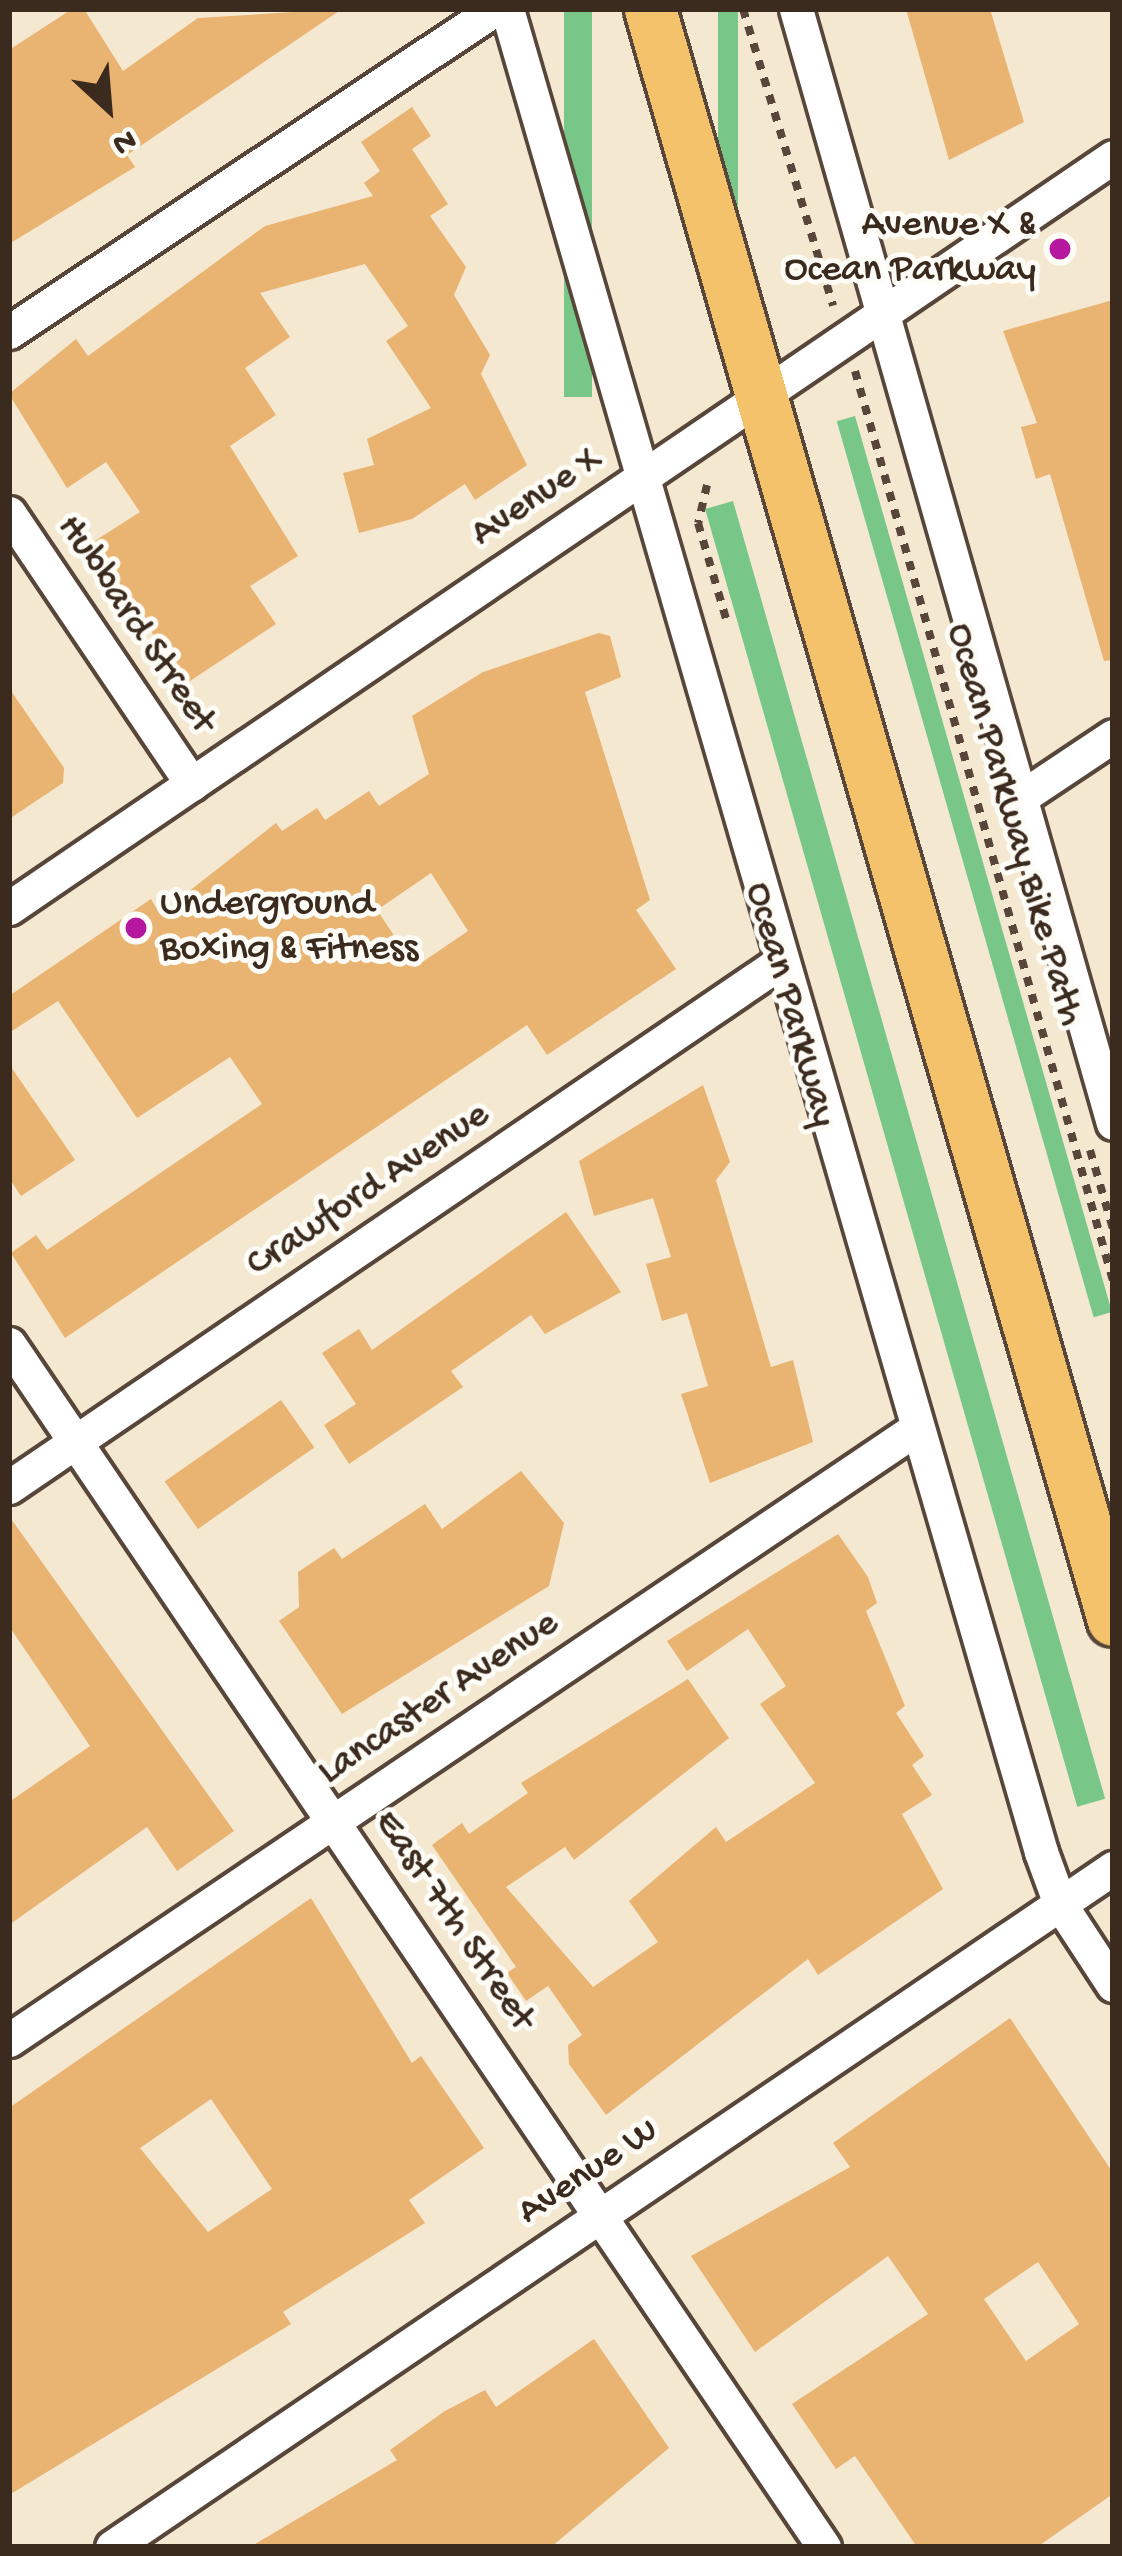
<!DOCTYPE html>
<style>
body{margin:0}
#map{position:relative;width:1122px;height:2556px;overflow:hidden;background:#f4e8d1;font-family:"Gochi Hand",sans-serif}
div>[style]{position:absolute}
.green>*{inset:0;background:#78c788;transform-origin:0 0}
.building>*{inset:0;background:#e9b371;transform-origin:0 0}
.path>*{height:8px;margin-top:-4px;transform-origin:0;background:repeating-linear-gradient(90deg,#574639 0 9px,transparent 0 18px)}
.roads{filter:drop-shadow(3px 0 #574639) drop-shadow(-3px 0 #574639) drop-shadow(0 3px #574639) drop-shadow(0 -3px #574639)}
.street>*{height:33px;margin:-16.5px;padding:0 16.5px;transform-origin:16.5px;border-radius:16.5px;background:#fff}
.primary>*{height:51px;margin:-25.5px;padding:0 25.5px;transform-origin:25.5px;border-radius:25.5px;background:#f3c26a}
.dots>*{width:33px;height:33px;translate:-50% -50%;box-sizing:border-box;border:6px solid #fdfcf7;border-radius:50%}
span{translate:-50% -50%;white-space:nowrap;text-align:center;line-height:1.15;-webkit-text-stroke:10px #fdfcf7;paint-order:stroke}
.poi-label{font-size:39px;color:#3b2a1e}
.right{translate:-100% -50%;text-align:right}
.left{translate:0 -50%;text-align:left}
.street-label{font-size:39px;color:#3b2a1e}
.frame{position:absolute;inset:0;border:12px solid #3b2a1e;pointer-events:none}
.north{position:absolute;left:48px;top:48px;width:120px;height:120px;-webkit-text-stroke:9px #fdfcf7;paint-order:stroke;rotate:154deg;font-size:33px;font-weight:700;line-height:48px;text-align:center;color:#3b2a1e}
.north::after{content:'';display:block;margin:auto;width:42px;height:54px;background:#3b2a1e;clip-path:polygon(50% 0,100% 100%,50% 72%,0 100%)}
</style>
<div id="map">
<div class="green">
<div style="left:564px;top:9px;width:28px;height:388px"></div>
<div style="left:718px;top:9px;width:20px;height:279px"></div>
<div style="left:855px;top:416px;width:932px;height:19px;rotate:74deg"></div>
<div style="left:733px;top:501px;width:1350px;height:29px;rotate:74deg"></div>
</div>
<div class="building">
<div style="clip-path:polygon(72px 9px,84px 9px,123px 71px,198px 18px,342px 9px,127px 155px,135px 167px,9px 244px,9px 50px)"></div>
<div style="clip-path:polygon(906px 9px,990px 9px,1024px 122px,949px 160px)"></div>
<div style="clip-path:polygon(412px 107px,431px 136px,412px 149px,448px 204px,430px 216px,466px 267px,454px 295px,490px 355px,481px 374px,527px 465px,475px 500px,465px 484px,412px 519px,359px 533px,343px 473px,374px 465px,367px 439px,431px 408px,386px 341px,408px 326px,365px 264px,260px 293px,290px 337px,245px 368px,276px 415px,230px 446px,298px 556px,250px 586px,276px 624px,187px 683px,90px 544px,140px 512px,106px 462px,67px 488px,9px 394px,76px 339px,88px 356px,265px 226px,373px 196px,364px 183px,380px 171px,361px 142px)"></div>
<div style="clip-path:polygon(1113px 300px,1113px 660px,1104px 661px,1050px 474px,1036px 479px,1021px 427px,1037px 423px,1003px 331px)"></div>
<div style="clip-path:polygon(evenodd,599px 633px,610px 636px,621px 677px,585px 692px,650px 900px,636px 910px,676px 969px,547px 1055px,527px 1025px,65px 1338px,11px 1253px,36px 1235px,47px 1250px,262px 1104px,230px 1057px,137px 1118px,58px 1001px,9px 1033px,9px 996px,151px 899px,160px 914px,276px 823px,282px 831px,317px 808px,325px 820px,369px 791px,379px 806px,429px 774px,412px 716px,483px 672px,599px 633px,431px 873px,468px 931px,415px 967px,377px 910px,431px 873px)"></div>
<div style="clip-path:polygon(9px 688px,64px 768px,63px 783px,9px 819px)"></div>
<div style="clip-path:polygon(9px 1064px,75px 1160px,21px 1196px,9px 1178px)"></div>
<div style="clip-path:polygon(703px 1085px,730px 1162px,716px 1180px,771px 1367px,793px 1360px,813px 1442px,710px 1483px,681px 1394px,708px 1386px,687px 1313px,662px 1321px,646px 1264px,671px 1257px,653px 1198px,594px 1216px,579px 1161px)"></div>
<div style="clip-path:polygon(566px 1212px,621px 1292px,545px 1334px,531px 1315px,451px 1371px,463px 1387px,349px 1464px,324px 1425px,356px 1404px,322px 1353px,359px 1329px,372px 1350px)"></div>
<div style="left:281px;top:1400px;width:58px;height:142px;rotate:55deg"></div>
<div style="clip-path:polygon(521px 1471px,564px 1523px,549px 1586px,342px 1714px,279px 1621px,299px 1607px,298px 1572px,334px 1548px,342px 1559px,425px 1504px,442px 1529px)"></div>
<div style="clip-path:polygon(9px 1516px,234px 1831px,177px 1871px,147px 1827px,9px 1925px,9px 1802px,90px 1746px,9px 1626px)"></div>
<div style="clip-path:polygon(838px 1534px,868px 1577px,877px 1603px,866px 1611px,905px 1706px,896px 1713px,924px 1756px,912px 1765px,932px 1795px,902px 1814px,943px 1889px,818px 1975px,808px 1959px,606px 2115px,569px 2064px,568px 2045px,582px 2035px,548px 1986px,526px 2001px,507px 1973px,516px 1967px,432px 1845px,462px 1823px,469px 1834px,528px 1793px,521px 1783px,688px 1679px,729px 1738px,574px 1860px,565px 1847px,506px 1887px,593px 1987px,658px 1942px,629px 1901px,716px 1827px,726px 1842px,815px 1783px,760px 1704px,786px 1686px,748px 1629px,687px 1671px,667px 1641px)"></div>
<div style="clip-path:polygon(evenodd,311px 1898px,412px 2063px,421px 2056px,484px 2148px,409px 2200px,425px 2223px,283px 2312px,291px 2324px,9px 2495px,9px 2108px,311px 1898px,211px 2099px,272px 2189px,208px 2232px,140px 2148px,211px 2099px)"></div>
<div style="clip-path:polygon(evenodd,1010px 2018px,1113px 2173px,1113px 2494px,1037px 2547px,917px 2547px,855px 2456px,836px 2469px,792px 2404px,928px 2314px,888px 2256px,755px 2352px,691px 2256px,850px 2167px,833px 2143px,1010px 2018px,1038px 2262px,1079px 2324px,1026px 2361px,984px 2299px,1038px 2262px)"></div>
<div style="clip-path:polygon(594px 2339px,669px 2448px,551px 2547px,250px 2547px,397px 2460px,390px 2450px,445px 2411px,485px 2390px,496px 2407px)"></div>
</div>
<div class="path">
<div style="left:743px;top:9px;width:310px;rotate:73.1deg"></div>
<div style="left:855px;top:371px;width:946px;rotate:74.17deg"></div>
<div style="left:707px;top:485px;width:39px;rotate:103deg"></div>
<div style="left:698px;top:523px;width:103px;rotate:73.7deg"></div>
<div style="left:1090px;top:1150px;width:82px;rotate:73.8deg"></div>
</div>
<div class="roads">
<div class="street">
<div style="left:507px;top:9px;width:1919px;rotate:73.84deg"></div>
<div style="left:1041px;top:1852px;width:55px;rotate:69.9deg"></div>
<div style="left:1060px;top:1904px;width:97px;rotate:56.8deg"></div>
<div style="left:796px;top:9px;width:1158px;rotate:74.12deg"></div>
<div style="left:9px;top:332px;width:584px;rotate:-33.61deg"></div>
<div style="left:9px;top:513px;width:327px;rotate:56deg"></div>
<div style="left:1017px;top:800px;width:115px;rotate:-33.7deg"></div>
<div style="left:9px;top:908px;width:1335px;rotate:-34.23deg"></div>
<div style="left:9px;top:1344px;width:1453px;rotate:55.88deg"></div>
<div style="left:9px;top:1487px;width:928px;rotate:-34.24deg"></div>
<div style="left:9px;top:2040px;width:1095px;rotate:-33.98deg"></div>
<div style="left:112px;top:2547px;width:1210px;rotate:-34.15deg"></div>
</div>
<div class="primary">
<div style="left:650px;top:9px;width:1676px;rotate:73.97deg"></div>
</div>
</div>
<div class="dots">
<div style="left:1060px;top:249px;background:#b5179e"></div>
<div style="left:136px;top:928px;background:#b5179e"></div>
</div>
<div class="poi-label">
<span class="right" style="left:1036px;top:249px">Avenue X &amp;<br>Ocean Parkway</span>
<span class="left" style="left:160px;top:928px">Underground<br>Boxing &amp; Fitness</span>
</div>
<div class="street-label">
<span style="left:537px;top:498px;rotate:-34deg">Avenue X</span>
<span style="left:135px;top:625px;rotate:56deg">Hubbard Street</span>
<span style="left:1013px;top:825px;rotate:74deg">Ocean Parkway Bike Path</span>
<span style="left:789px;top:1005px;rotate:74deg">Ocean Parkway</span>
<span style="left:369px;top:1191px;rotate:-34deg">Crawford Avenue</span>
<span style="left:439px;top:1699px;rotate:-34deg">Lancaster Avenue</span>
<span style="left:453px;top:1921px;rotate:56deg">East 7th Street</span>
<span style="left:589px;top:2173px;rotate:-34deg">Avenue W</span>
</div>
<div class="frame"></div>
<div class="north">N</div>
</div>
